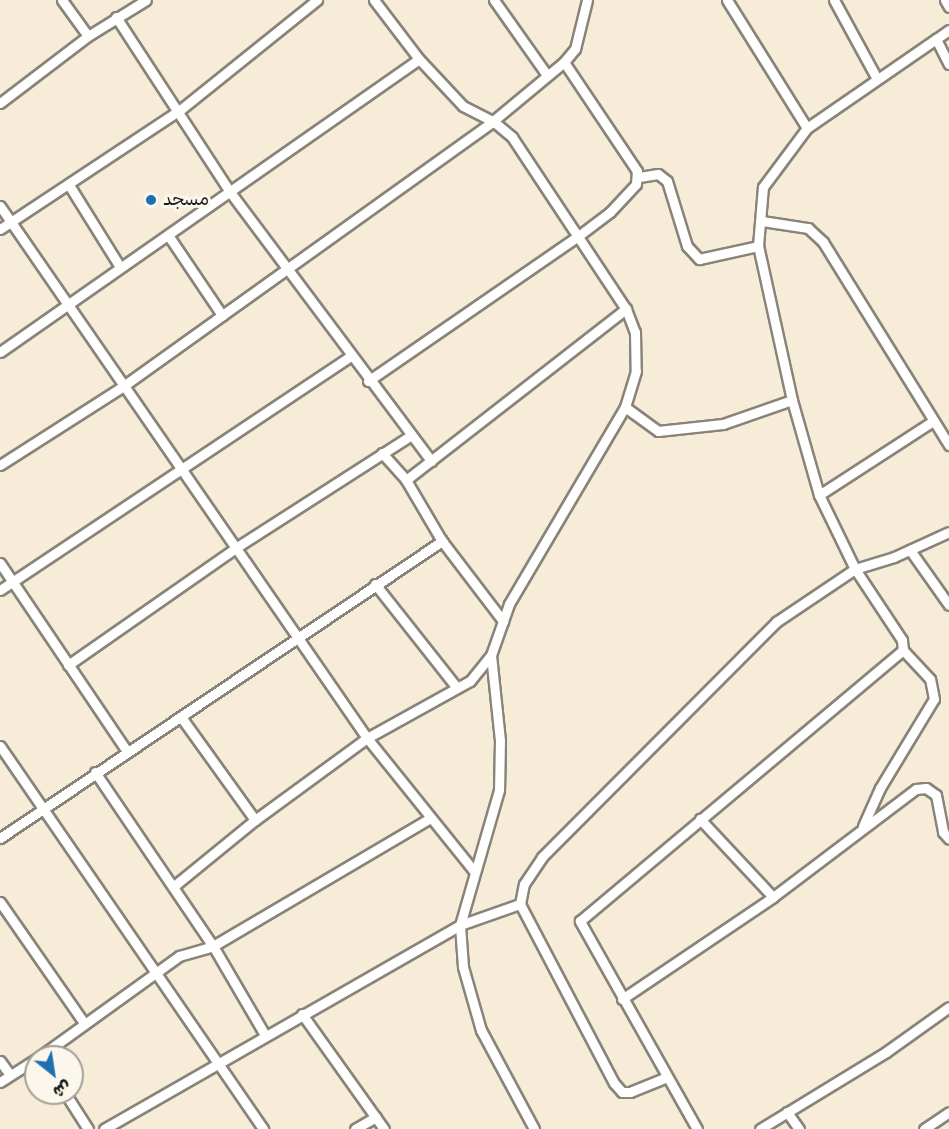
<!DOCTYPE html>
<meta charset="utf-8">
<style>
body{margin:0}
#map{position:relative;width:949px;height:1129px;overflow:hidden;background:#f6ecd7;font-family:"Architects Daughter","Playpen Sans Arabic",sans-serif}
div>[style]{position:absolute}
.roads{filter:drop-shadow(2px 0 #89847a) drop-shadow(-2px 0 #89847a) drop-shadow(0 2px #89847a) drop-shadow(0 -2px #89847a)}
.minor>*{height:9px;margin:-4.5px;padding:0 4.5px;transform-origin:4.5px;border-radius:4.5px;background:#fff}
.dots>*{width:16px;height:16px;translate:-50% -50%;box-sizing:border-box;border:3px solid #fbf7ec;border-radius:50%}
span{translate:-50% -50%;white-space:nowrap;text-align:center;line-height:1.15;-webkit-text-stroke:6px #fbf7ec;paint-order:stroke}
.poi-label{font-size:18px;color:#1c1c1c}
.left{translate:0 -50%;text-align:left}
.north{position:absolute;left:24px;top:1045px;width:60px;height:60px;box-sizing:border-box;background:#fbf7ec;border:2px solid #a29f99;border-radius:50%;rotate:150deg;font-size:16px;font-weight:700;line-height:24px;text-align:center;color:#1c1c1c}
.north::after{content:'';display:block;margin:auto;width:21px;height:27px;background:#1f6fb2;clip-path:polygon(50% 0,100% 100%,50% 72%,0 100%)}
</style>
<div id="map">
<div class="roads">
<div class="minor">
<div style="left:62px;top:0;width:44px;rotate:54.2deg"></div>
<div style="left:374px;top:0;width:74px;rotate:52.7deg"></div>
<div style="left:419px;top:59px;width:64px;rotate:46.9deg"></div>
<div style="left:463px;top:106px;width:34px;rotate:27deg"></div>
<div style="left:493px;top:121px;width:25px;rotate:40deg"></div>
<div style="left:512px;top:137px;width:206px;rotate:56.5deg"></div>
<div style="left:626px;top:309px;width:25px;rotate:69deg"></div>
<div style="left:635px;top:332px;width:39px;rotate:89deg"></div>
<div style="left:636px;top:371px;width:38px;rotate:107deg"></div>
<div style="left:625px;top:407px;width:229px;rotate:120.5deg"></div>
<div style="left:509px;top:604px;width:54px;rotate:109.4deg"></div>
<div style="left:491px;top:655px;width:85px;rotate:84deg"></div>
<div style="left:500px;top:740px;width:50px;rotate:91.1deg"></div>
<div style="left:499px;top:790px;width:141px;rotate:106.1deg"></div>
<div style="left:460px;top:925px;width:42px;rotate:85.9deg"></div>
<div style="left:463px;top:967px;width:66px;rotate:74.1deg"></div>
<div style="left:481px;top:1030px;width:112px;rotate:61.8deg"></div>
<div style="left:494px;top:0;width:92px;rotate:54.8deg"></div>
<div style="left:727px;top:0;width:151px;rotate:58deg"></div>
<div style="left:834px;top:0;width:90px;rotate:61.4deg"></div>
<div style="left:945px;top:0;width:8px;rotate:60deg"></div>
<div style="left:116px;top:17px;width:209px;rotate:56.9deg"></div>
<div style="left:230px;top:192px;width:336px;rotate:53.2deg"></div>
<div style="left:949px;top:30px;width:16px;rotate:145deg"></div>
<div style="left:936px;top:39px;width:28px;rotate:63deg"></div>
<div style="left:0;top:103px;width:111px;rotate:-37.3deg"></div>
<div style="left:88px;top:36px;width:68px;rotate:-31.8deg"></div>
<div style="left:639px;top:177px;width:19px;rotate:-9deg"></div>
<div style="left:658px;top:174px;width:11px;rotate:38deg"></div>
<div style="left:667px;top:181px;width:68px;rotate:72.9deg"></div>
<div style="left:687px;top:246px;width:18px;rotate:47deg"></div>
<div style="left:699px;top:259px;width:60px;rotate:-12.4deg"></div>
<div style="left:69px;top:185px;width:97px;rotate:58.1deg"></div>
<div style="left:0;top:206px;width:646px;rotate:55.4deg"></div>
<div style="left:367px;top:738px;width:171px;rotate:51.2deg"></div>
<div style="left:762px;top:221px;width:47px;rotate:8.7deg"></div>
<div style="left:808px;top:228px;width:21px;rotate:43deg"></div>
<div style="left:823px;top:242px;width:239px;rotate:58.2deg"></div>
<div style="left:0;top:229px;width:216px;rotate:-33.5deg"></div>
<div style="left:180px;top:110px;width:176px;rotate:-38.8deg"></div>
<div style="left:168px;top:235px;width:97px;rotate:56deg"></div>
<div style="left:0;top:352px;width:511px;rotate:-34.96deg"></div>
<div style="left:368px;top:381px;width:254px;rotate:-34.6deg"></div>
<div style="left:577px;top:237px;width:41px;rotate:-37.1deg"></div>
<div style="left:610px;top:212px;width:38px;rotate:-47deg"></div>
<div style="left:636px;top:184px;width:13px;rotate:-86deg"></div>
<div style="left:637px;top:171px;width:131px;rotate:-123.8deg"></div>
<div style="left:625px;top:407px;width:41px;rotate:36deg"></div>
<div style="left:658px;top:431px;width:65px;rotate:-6.1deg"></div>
<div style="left:723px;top:424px;width:73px;rotate:-19.2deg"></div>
<div style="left:382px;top:453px;width:36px;rotate:48deg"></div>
<div style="left:406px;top:480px;width:71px;rotate:59.5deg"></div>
<div style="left:442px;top:541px;width:101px;rotate:52.7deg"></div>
<div style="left:0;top:465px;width:145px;rotate:-32.6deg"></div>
<div style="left:122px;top:387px;width:457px;rotate:-35.6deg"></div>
<div style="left:493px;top:121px;width:92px;rotate:-39.7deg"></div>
<div style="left:564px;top:62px;width:17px;rotate:-50deg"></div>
<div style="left:575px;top:49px;width:50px;rotate:-76.2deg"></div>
<div style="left:406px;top:480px;width:279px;rotate:-37.9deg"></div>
<div style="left:819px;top:495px;width:136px;rotate:-33deg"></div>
<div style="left:910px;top:550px;width:67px;rotate:54.7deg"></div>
<div style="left:0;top:563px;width:227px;rotate:56deg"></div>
<div style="left:375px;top:584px;width:132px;rotate:51.7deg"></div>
<div style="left:0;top:590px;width:422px;rotate:-33.7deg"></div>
<div style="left:68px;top:665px;width:206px;rotate:-34.9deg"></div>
<div style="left:237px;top:547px;width:206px;rotate:-32.7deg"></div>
<div style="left:181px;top:717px;width:127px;rotate:54.3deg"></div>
<div style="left:0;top:746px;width:465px;rotate:55.5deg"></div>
<div style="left:95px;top:772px;width:210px;rotate:55.9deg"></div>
<div style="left:213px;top:946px;width:103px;rotate:59.7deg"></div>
<div style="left:863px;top:826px;width:42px;rotate:-65.9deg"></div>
<div style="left:880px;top:788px;width:104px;rotate:-58.8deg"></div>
<div style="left:934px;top:699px;width:20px;rotate:-101deg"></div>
<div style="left:930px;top:679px;width:40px;rotate:-133deg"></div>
<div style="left:0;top:838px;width:533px;rotate:-33.9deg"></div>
<div style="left:174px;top:886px;width:104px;rotate:-39.2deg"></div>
<div style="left:255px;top:820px;width:139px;rotate:-36.2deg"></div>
<div style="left:367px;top:738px;width:118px;rotate:-29deg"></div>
<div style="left:470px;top:681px;width:33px;rotate:-51deg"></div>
<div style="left:773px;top:897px;width:179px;rotate:-37.1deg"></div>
<div style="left:916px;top:789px;width:10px;rotate:-6deg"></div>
<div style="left:926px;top:788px;width:12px;rotate:35deg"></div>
<div style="left:936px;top:795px;width:38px;rotate:79deg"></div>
<div style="left:943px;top:832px;width:9px;rotate:49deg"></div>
<div style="left:0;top:902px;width:147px;rotate:55.2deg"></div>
<div style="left:520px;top:904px;width:20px;rotate:-79deg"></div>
<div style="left:524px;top:884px;width:32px;rotate:-56deg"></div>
<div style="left:542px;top:857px;width:332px;rotate:-45.1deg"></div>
<div style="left:776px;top:622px;width:95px;rotate:-33.9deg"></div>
<div style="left:855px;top:569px;width:41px;rotate:-17.1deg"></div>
<div style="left:894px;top:557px;width:60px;rotate:-24.4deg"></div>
<div style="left:622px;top:999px;width:182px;rotate:-34deg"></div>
<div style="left:773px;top:897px;width:107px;rotate:-133.1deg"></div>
<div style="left:302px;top:1014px;width:141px;rotate:54.5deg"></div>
<div style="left:39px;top:1057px;width:173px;rotate:-35.8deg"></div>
<div style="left:179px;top:956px;width:35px;rotate:-16deg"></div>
<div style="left:213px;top:946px;width:251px;rotate:-30.5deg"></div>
<div style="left:0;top:1061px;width:17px;rotate:54deg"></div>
<div style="left:0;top:1082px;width:43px;rotate:-32.6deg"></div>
<div style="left:65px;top:1093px;width:43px;rotate:57.4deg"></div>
<div style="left:787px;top:1112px;width:21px;rotate:55deg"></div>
<div style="left:104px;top:1129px;width:410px;rotate:-29.8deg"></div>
<div style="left:460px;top:925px;width:64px;rotate:-19.3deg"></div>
<div style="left:520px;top:904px;width:202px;rotate:62.3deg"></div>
<div style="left:614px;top:1083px;width:12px;rotate:48deg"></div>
<div style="left:622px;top:1092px;width:8px"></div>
<div style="left:630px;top:1092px;width:40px;rotate:-22deg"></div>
<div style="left:355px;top:1129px;width:24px;rotate:-30deg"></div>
<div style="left:697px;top:1129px;width:239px;rotate:-119.4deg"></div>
<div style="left:580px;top:921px;width:422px;rotate:-40deg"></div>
<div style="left:903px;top:650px;width:10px;rotate:-96deg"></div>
<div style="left:902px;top:640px;width:85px;rotate:-123.5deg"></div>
<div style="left:855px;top:569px;width:82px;rotate:-115.9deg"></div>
<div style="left:819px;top:495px;width:99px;rotate:-105.9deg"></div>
<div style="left:792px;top:400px;width:158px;rotate:-102.4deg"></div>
<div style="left:758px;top:246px;width:59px;rotate:-85.2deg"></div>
<div style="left:763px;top:187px;width:74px;rotate:-53.3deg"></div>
<div style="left:807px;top:128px;width:157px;rotate:-34.6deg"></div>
<div style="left:760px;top:1129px;width:148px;rotate:-31.4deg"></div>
<div style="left:886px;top:1052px;width:77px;rotate:-35.5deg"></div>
<div style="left:924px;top:1129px;width:30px;rotate:-34deg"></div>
</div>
</div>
<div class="dots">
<div style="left:151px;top:200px;background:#1f6fb2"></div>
</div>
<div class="poi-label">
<span class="left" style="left:163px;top:200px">مسجد</span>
</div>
<div class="north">ش</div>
</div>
